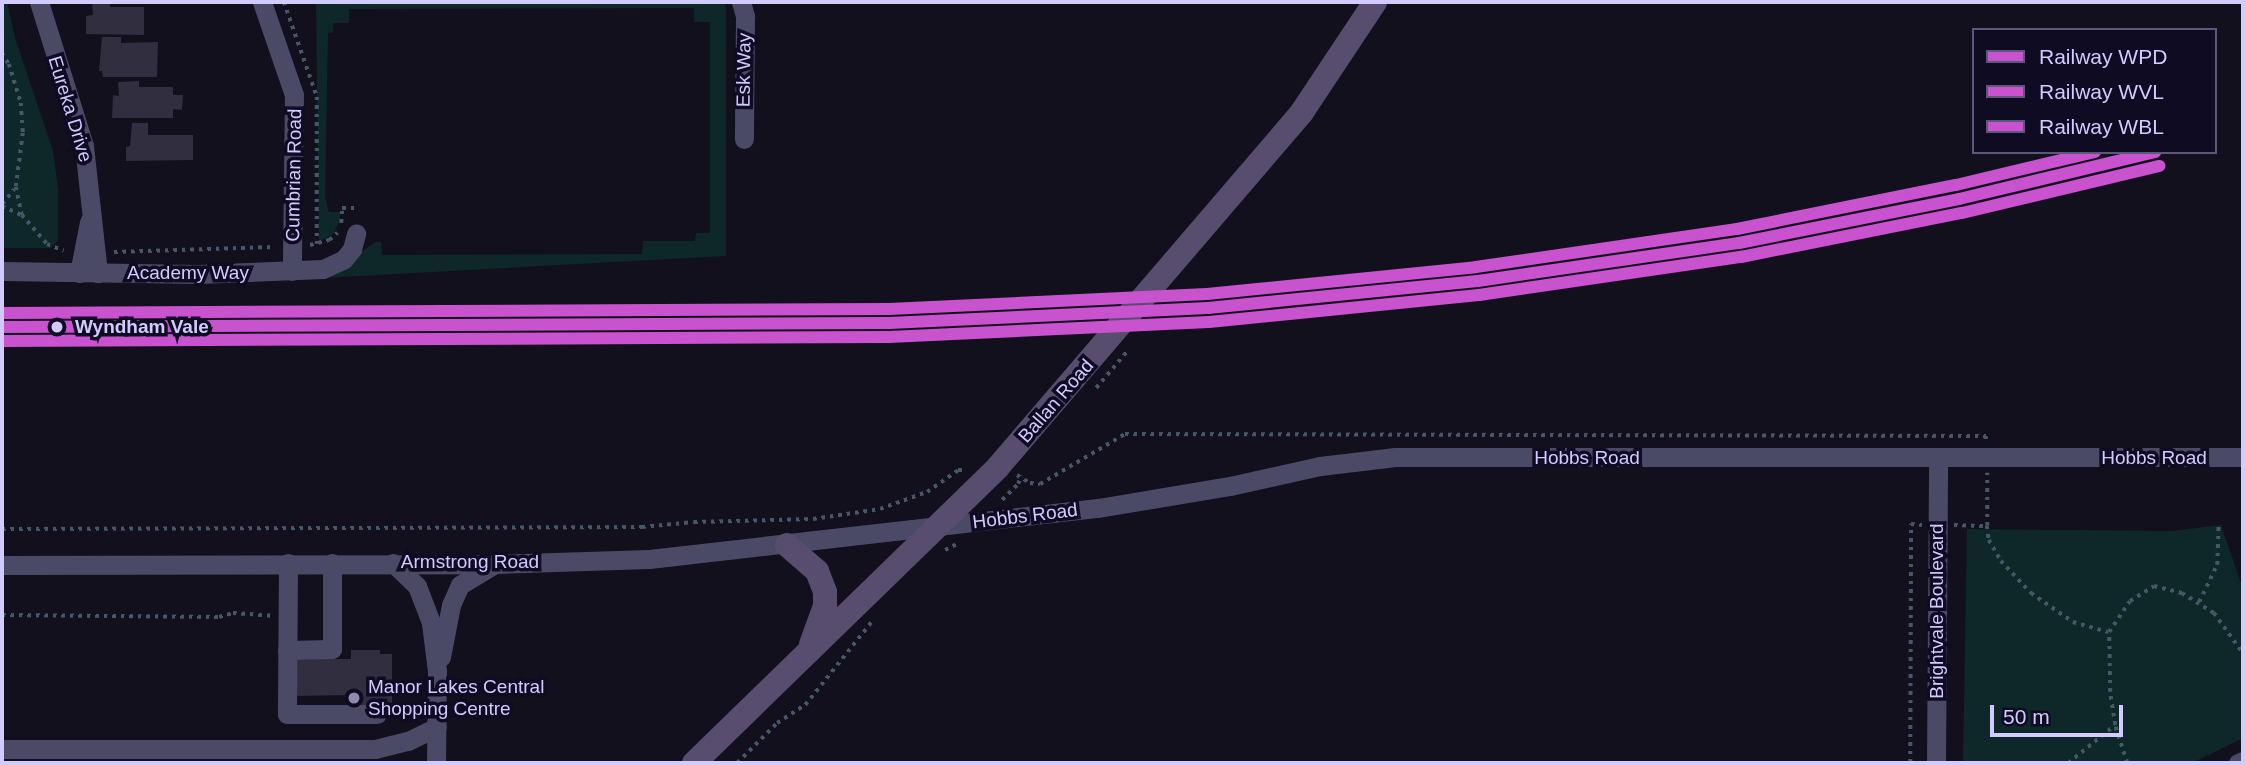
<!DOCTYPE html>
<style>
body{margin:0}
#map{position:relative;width:2245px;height:765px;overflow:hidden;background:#12101d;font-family:Helvetica,sans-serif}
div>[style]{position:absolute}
.green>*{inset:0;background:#0e2829}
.building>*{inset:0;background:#302e3f}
.path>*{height:3.5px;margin-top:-1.75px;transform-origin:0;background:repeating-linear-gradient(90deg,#465768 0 3.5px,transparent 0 8.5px)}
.minor>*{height:19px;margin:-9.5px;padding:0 9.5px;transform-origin:9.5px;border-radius:9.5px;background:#4b4a66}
.major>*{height:24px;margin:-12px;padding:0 12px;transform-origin:12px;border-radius:12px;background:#594d6f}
.rail-1>*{height:12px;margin:-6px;padding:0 6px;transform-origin:6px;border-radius:6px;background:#c952cf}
.rail-2>*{height:12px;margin:-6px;padding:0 6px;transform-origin:6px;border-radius:6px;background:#c952cf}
.rail-3>*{height:12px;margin:-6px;padding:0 6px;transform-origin:6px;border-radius:6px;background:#c952cf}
.dots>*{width:19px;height:19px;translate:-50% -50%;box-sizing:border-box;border:4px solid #0f0b22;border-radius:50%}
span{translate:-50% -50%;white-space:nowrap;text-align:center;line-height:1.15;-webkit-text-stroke:7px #0f0b22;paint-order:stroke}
.street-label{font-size:19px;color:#d1cbff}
.stop-label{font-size:19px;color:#d1cbff;font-weight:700}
.left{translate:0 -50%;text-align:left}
.poi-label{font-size:19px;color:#d1cbff}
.frame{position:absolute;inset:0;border:4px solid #d1cbff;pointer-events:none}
.legend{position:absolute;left:1972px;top:28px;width:245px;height:126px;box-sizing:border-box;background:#0f0b22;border:2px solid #5d587a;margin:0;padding:9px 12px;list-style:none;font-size:21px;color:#d1cbff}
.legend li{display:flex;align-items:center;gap:14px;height:35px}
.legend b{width:35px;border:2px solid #5d587a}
.scale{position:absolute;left:1990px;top:705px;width:133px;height:32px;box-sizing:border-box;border:4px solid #d1cbff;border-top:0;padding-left:9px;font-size:21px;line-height:24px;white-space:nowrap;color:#d1cbff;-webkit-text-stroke:5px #0f0b22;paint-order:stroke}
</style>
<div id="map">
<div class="green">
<div style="clip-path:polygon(2px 2px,7px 2px,15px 38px,53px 151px,58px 190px,58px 240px,51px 248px,2px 248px)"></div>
<div style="clip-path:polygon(316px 2px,722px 2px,726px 6px,726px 256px,322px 278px,376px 242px,381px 242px,382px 255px,642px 254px,643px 241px,695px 241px,696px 233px,710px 233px,710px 22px,694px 22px,694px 8px,349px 9px,349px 23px,333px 23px,333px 32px,328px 33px,325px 197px,329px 212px,340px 212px,340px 220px,333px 234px,319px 242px)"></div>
<div style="clip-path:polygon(2221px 525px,2243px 589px,2243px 738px,2192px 763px,1963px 763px,1967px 529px,2172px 531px)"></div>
</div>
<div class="building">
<div style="clip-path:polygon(92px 2px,110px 2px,110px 7px,144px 7px,144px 35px,86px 34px,86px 16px,93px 15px)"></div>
<div style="clip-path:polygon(102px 37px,121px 37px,121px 43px,158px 42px,157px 77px,103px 77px,102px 71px,99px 71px)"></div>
<div style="clip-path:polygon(139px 81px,139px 87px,173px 87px,173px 95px,183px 95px,182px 110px,173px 109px,173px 118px,112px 118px,113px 95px,119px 96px,118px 82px)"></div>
<div style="clip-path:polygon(132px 123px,148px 123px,148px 135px,193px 135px,193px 160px,126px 161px,126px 147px,130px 146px)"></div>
<div style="clip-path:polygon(351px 650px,380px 650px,380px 654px,392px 654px,392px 707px,351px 708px,351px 695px,294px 696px,294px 659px,351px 659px)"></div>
</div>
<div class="path">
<div style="left:284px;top:2px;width:101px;rotate:70.8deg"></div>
<div style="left:317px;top:97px;width:147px;rotate:90deg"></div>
<div style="left:2px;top:53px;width:13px;rotate:58deg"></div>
<div style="left:9px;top:64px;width:41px;rotate:72.9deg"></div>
<div style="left:21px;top:103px;width:30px;rotate:86deg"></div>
<div style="left:23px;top:133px;width:54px;rotate:97.4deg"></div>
<div style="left:16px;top:187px;width:29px;rotate:78deg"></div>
<div style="left:22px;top:215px;width:38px;rotate:49deg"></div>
<div style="left:47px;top:244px;width:18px;rotate:22deg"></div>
<div style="left:2px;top:204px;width:19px;rotate:-51deg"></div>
<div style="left:2px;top:206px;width:21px;rotate:25deg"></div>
<div style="left:341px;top:223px;width:15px;rotate:-86deg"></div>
<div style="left:342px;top:208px;width:15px"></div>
<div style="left:310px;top:245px;width:20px;rotate:-15deg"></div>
<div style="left:329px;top:240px;width:11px;rotate:-41deg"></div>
<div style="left:114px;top:252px;width:160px;rotate:-1.8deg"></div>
<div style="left:1096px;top:388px;width:51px;rotate:-49.8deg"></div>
<div style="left:1017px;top:475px;width:15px;rotate:32deg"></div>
<div style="left:1030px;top:483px;width:10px;rotate:6deg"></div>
<div style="left:1040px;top:484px;width:99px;rotate:-30.5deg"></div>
<div style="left:1125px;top:434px;width:861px;rotate:0.13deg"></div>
<div style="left:1986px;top:436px;width:5px;rotate:90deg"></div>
<div style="left:1002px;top:500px;width:23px;rotate:-45deg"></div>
<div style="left:1018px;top:484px;width:9px;rotate:-69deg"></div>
<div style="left:1954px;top:525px;width:33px;rotate:2deg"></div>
<div style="left:1987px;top:526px;width:53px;rotate:-90deg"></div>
<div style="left:1987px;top:526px;width:14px;rotate:82deg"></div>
<div style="left:1989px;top:540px;width:24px;rotate:60deg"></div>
<div style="left:2001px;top:561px;width:44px;rotate:46.8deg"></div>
<div style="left:2031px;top:593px;width:51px;rotate:34.6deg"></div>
<div style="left:2073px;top:622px;width:37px;rotate:16deg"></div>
<div style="left:2px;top:529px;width:640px;rotate:-0.18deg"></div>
<div style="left:642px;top:527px;width:52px;rotate:-5.5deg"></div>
<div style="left:694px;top:522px;width:119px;rotate:-1.4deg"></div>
<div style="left:813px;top:519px;width:68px;rotate:-8.5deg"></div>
<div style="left:880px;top:509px;width:50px;rotate:-19.9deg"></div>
<div style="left:927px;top:492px;width:38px;rotate:-35deg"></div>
<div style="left:958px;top:470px;width:6px"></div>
<div style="left:945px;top:550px;width:16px;rotate:-27deg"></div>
<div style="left:2199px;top:602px;width:41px;rotate:-64.1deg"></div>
<div style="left:2217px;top:565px;width:38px;rotate:-88deg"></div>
<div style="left:2px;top:615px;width:217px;rotate:0.5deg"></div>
<div style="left:219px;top:617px;width:15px;rotate:-16deg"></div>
<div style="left:233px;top:613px;width:39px;rotate:4deg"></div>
<div style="left:737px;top:763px;width:57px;rotate:-45deg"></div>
<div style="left:777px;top:723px;width:33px;rotate:-33deg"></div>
<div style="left:805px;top:705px;width:110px;rotate:-51.3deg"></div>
<div style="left:1910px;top:763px;width:239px;rotate:-89.8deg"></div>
<div style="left:1911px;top:524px;width:11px;rotate:5deg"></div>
<div style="left:2068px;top:763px;width:60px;rotate:-39deg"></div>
<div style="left:2127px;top:763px;width:40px;rotate:-108deg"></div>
<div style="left:2115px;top:725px;width:33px;rotate:-99deg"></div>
<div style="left:2110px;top:692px;width:60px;rotate:-91deg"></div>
<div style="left:2109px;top:632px;width:37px;rotate:-56deg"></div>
<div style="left:2130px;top:601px;width:28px;rotate:-32deg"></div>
<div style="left:2154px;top:586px;width:29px;rotate:14deg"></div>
<div style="left:2182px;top:593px;width:38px;rotate:32deg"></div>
<div style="left:2214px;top:613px;width:49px;rotate:54.1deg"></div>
</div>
<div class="minor">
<div style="left:39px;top:2px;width:151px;rotate:72.6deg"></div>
<div style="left:84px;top:146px;width:128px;rotate:83.7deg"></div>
<div style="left:262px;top:2px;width:98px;rotate:71deg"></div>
<div style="left:294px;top:95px;width:176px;rotate:90.7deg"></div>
<div style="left:741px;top:2px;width:15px;rotate:74deg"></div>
<div style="left:745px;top:16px;width:123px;rotate:90.5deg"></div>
<div style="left:2px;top:271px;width:197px;rotate:0.9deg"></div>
<div style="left:199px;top:274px;width:124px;rotate:-2.3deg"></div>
<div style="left:323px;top:269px;width:23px;rotate:-25deg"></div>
<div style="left:344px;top:259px;width:13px;rotate:-51deg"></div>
<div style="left:352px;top:249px;width:16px;rotate:-75deg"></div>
<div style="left:79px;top:273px;width:52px;rotate:-78.9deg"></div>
<div style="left:288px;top:563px;width:151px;rotate:90.4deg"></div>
<div style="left:287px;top:714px;width:90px"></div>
<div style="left:393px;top:563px;width:33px;rotate:44deg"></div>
<div style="left:417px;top:586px;width:40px;rotate:69deg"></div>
<div style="left:431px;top:623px;width:48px;rotate:82.9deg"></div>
<div style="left:437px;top:671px;width:92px;rotate:90.6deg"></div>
<div style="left:2px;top:565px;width:494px;rotate:-0.1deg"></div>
<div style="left:496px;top:564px;width:153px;rotate:-1.9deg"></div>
<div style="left:649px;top:559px;width:452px;rotate:-6.5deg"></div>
<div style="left:1098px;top:508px;width:134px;rotate:-9.5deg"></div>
<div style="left:1230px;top:486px;width:92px;rotate:-12.5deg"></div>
<div style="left:1320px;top:466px;width:76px;rotate:-6.8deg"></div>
<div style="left:1395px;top:457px;width:848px"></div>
<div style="left:287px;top:650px;width:45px;rotate:-1.3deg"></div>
<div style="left:332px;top:649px;width:86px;rotate:-90deg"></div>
<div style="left:441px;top:657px;width:53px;rotate:-79.1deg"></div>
<div style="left:451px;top:605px;width:22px;rotate:-66deg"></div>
<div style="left:460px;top:585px;width:39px;rotate:-31deg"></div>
<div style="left:2px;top:749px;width:373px"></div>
<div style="left:375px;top:749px;width:34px;rotate:-14deg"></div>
<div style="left:408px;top:741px;width:32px;rotate:-26deg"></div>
<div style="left:1936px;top:763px;width:304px;rotate:-89.6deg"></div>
<div style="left:2238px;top:763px;width:5px;rotate:-22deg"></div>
</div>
<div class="major">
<div style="left:787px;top:545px;width:40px;rotate:41deg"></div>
<div style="left:817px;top:571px;width:22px;rotate:69deg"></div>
<div style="left:825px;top:592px;width:14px;rotate:90deg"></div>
<div style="left:825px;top:606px;width:40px;rotate:110.2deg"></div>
<div style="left:694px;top:763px;width:424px;rotate:-44.2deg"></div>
<div style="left:998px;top:467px;width:467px;rotate:-49.4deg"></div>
<div style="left:1302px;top:112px;width:132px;rotate:-56.4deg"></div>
</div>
<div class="rail-1">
<div style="left:2px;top:327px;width:887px;rotate:-0.26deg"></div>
<div style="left:889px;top:323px;width:319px;rotate:-2.7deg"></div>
<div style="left:1208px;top:308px;width:271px;rotate:-5.7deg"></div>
<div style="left:1478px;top:281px;width:264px;rotate:-8.3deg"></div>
<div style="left:1739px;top:243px;width:224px;rotate:-11.3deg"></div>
<div style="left:1959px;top:199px;width:202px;rotate:-13.5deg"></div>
</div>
<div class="rail-2">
<div style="left:2px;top:341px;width:887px;rotate:-0.26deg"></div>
<div style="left:889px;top:337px;width:320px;rotate:-2.7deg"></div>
<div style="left:1209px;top:322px;width:271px;rotate:-5.7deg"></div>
<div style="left:1479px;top:295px;width:265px;rotate:-8.3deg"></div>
<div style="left:1741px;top:257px;width:225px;rotate:-11.3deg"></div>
<div style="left:1962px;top:213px;width:203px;rotate:-13.4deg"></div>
</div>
<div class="rail-3">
<div style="left:2px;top:313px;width:887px;rotate:-0.26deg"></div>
<div style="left:889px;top:309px;width:318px;rotate:-2.7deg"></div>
<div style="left:1207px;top:294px;width:270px;rotate:-5.7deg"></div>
<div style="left:1476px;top:267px;width:264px;rotate:-8.3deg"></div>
<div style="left:1737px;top:229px;width:223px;rotate:-11.4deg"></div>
<div style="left:1956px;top:185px;width:143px;rotate:-13.4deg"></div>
</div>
<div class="dots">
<div style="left:57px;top:327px;background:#d1cbff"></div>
<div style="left:354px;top:698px;background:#8e8ab0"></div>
</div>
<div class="street-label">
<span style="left:744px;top:70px;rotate:-89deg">Esk Way</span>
<span style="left:70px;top:109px;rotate:73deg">Eureka Drive</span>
<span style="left:294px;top:175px;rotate:-89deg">Cumbrian Road</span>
<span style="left:188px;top:273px">Academy Way</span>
<span style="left:1056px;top:401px;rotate:-49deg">Ballan Road</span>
<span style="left:1587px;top:458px">Hobbs Road</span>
<span style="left:2154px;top:458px">Hobbs Road</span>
<span style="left:1025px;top:516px;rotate:-7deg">Hobbs Road</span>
<span style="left:470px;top:562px">Armstrong Road</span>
<span style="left:1937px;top:611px;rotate:-90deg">Brightvale Boulevard</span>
</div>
<div class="stop-label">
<span class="left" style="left:75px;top:327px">Wyndham Vale</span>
</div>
<div class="poi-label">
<span class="left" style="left:368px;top:698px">Manor Lakes Central<br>Shopping Centre</span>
</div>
<div class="frame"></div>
<ul class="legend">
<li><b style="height:9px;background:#c952cf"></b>Railway WPD</li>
<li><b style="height:9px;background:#c952cf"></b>Railway WVL</li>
<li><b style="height:9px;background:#c952cf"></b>Railway WBL</li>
</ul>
<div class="scale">50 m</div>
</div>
